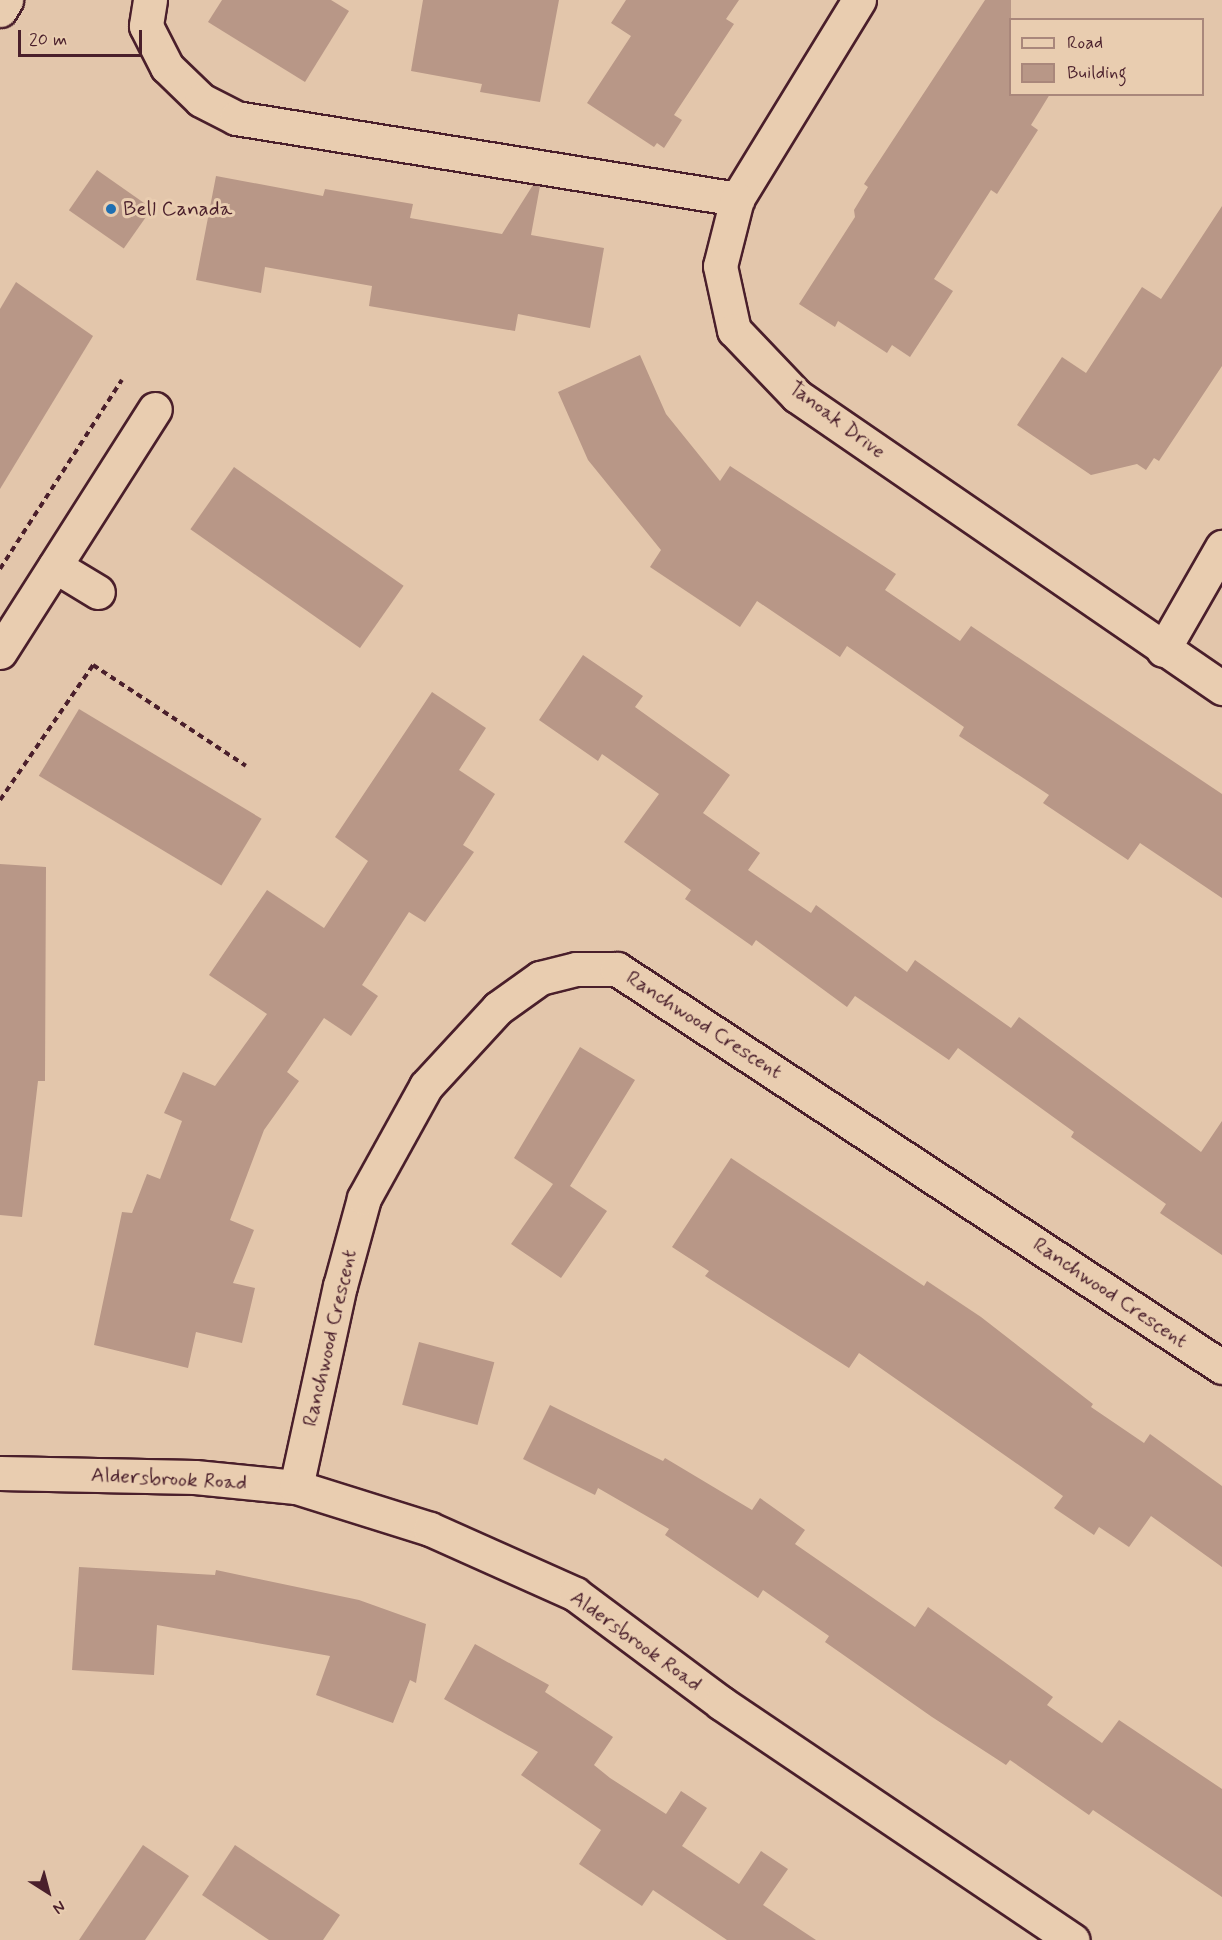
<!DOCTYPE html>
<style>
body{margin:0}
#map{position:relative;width:1222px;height:1940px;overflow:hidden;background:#e3c6ab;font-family:Mynerve,sans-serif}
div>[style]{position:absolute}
.building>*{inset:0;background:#b89787;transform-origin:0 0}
.path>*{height:4px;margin-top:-2px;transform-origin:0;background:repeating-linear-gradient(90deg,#4a1f2b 0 6px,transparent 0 10.5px)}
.roads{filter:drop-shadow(2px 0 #4a1f2b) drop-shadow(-2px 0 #4a1f2b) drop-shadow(0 2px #4a1f2b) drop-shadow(0 -2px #4a1f2b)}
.minor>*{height:33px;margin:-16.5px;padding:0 16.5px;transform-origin:16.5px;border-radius:16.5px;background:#e9cdb0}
.major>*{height:33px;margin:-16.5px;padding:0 16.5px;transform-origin:16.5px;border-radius:16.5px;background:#e9cdb0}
.dots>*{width:16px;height:16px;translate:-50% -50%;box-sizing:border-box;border:3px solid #e9cdb0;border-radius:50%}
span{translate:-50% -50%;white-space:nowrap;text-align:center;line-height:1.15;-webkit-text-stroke:6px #e9cdb0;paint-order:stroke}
.poi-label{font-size:21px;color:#4a1f2b}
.left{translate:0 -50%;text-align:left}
.street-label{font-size:21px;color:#4a1f2b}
.legend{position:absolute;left:1009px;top:18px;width:195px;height:78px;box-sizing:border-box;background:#e9cdb0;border:2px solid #a9877b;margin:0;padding:8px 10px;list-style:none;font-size:18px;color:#4a1f2b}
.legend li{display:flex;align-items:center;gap:12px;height:30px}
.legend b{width:30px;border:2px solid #a9877b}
.north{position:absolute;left:18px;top:1862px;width:60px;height:60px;-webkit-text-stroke:4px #e9cdb0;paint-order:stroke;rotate:144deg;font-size:16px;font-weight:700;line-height:24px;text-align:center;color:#4a1f2b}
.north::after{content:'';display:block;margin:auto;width:21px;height:27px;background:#4a1f2b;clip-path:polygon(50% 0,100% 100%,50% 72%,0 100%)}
.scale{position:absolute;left:18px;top:30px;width:124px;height:27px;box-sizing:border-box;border:3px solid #4a1f2b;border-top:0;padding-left:8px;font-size:18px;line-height:21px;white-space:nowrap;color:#4a1f2b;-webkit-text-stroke:4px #e9cdb0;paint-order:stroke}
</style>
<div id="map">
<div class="building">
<div style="clip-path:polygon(222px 0,331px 0,349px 11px,305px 82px,208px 22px)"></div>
<div style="clip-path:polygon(423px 0,559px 0,540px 102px,480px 92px,482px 84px,411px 71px)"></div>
<div style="clip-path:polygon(626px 0,739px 0,726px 19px,734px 24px,674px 115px,682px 120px,664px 148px,657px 143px,654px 147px,587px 103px,631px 36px,611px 23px)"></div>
<div style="clip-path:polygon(985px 0,1011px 0,1011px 94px,1050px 94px,1031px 125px,1038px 130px,997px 194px,991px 190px,934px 279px,953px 291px,910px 357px,892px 345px,887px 353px,838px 321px,835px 327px,799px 304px,855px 217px,854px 210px,868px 187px,864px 184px)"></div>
<div style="left:97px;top:170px;width:67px;height:49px;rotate:35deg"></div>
<div style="clip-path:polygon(216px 176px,323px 196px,325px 189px,413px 204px,410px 218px,502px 234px,533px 185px,540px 186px,531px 235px,604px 248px,590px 328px,518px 314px,515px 331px,369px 306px,372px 286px,265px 267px,261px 293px,196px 280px)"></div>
<div style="clip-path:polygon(1222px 206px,1222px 366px,1159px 461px,1154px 458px,1146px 470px,1137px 464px,1091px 475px,1017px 425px,1062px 357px,1086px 373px,1142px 287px,1161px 299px)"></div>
<div style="clip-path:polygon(16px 282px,93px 336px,0 489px,0 309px)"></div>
<div style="clip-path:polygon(640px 355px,666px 414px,720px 481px,730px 466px,896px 574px,885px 590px,960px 641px,971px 626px,1222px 794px,1222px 898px,1140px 843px,1128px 860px,1043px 803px,1049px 795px,959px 736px,964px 727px,847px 646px,840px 657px,757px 601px,740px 627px,650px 567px,661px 550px,588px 460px,558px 392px)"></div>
<div style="left:234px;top:467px;width:207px;height:76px;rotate:35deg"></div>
<div style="clip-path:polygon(583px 655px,643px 696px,635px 707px,730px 775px,703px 813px,760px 853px,748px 870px,811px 913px,816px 905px,907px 972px,915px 960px,1011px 1028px,1019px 1017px,1201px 1152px,1222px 1121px,1222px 1255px,1160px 1213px,1166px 1204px,1071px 1137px,1074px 1132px,958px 1048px,949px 1060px,855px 996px,847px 1007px,756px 940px,752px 946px,685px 899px,691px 890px,624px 842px,659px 794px,602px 754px,598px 761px,539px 720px)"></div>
<div style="clip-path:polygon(432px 692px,486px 728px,459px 770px,495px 794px,463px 845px,474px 852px,425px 922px,409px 912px,362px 985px,378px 996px,351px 1036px,324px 1018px,287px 1072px,299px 1081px,264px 1130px,230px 1220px,254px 1230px,233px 1283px,255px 1288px,242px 1343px,196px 1332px,188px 1368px,94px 1345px,122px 1212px,132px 1213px,147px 1174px,160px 1179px,182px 1121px,164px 1113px,183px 1072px,215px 1086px,267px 1014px,209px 975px,267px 890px,324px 928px,368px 861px,335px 837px)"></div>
<div style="left:79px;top:709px;width:213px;height:78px;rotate:31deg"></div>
<div style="clip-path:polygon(0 864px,46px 867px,45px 1081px,38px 1081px,22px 1217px,0 1215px)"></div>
<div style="clip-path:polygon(580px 1047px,635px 1080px,570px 1186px,607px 1211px,561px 1278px,511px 1244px,553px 1184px,514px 1158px)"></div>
<div style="clip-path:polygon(731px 1158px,924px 1286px,927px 1281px,981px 1317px,1093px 1404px,1091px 1407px,1144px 1443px,1150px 1434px,1222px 1486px,1222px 1567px,1151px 1516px,1129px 1547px,1099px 1527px,1094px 1535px,1054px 1508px,1063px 1496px,859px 1353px,849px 1368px,705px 1276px,709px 1271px,672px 1247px)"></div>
<div style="left:419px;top:1342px;width:78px;height:65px;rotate:15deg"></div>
<div style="clip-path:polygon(550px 1405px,663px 1461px,665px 1458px,752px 1510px,760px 1498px,805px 1530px,795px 1544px,915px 1627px,928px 1607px,1053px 1697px,1047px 1705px,1102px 1743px,1119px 1720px,1222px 1789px,1222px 1897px,1093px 1810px,1089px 1815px,1010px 1760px,1006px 1765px,932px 1717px,825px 1642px,829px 1636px,763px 1590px,758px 1598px,665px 1535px,669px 1529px,598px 1488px,595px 1495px,523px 1459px)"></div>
<div style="clip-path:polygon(79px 1567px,215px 1575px,216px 1570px,359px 1600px,426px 1624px,416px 1683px,410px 1680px,393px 1723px,316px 1695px,330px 1656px,157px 1625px,154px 1675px,72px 1670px)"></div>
<div style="clip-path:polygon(475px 1644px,549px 1685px,545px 1692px,613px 1737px,594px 1765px,610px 1778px,666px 1814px,681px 1791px,707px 1808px,682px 1846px,739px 1884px,761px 1851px,788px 1869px,763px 1905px,816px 1940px,727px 1940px,653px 1890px,642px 1906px,579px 1864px,601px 1830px,521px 1775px,538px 1752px,444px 1699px)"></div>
<div style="clip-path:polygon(143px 1845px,189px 1876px,145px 1940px,79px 1940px)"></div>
<div style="clip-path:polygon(235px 1845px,340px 1915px,323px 1940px,269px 1940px,202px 1895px)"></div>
</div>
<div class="path">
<div style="left:0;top:569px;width:225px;rotate:-57.2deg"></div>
<div style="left:0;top:800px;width:164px;rotate:-55.4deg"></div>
<div style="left:93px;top:665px;width:183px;rotate:33.4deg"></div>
</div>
<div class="roads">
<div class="minor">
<div style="left:150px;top:0;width:26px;rotate:99deg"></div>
<div style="left:146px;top:26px;width:46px;rotate:62.9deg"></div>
<div style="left:167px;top:67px;width:47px;rotate:44.1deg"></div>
<div style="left:201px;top:100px;width:39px;rotate:27deg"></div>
<div style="left:236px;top:118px;width:508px;rotate:9.18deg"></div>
<div style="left:859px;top:0;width:233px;rotate:121.5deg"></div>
<div style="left:737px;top:199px;width:69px;rotate:104.2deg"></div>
<div style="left:720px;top:266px;width:66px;rotate:77.7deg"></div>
<div style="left:734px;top:330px;width:91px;rotate:46.3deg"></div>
<div style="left:797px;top:396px;width:516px;rotate:34.49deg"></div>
<div style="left:55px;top:566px;width:50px;rotate:31.2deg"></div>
<div style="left:1163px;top:650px;width:119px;rotate:-60.2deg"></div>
<div style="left:0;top:652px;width:288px;rotate:-57.5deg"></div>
<div style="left:0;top:1473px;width:195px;rotate:1.2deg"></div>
<div style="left:195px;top:1477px;width:101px;rotate:5.7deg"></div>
<div style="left:296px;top:1487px;width:140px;rotate:17.4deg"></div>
<div style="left:430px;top:1529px;width:159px;rotate:24.1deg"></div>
<div style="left:575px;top:1594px;width:182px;rotate:36.7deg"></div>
<div style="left:721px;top:1703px;width:424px;rotate:34deg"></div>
<div style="left:296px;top:1487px;width:206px;rotate:-77.7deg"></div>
<div style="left:340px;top:1286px;width:91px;rotate:-74.7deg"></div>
<div style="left:364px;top:1198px;width:128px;rotate:-61deg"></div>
<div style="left:426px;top:1086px;width:106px;rotate:-47.3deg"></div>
<div style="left:498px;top:1008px;width:52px;rotate:-35.5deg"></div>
<div style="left:540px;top:978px;width:37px;rotate:-14deg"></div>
<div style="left:576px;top:969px;width:41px"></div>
<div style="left:617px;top:969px;width:724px;rotate:33.34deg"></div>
</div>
<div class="major">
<div style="left:0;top:10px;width:12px;rotate:-59deg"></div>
</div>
</div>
<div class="dots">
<div style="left:111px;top:209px;background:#1f6fb2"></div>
</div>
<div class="poi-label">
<span class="left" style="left:123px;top:209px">Bell Canada</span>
</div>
<div class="street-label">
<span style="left:837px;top:420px;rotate:37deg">Tanoak Drive</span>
<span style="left:704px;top:1025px;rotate:33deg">Ranchwood Crescent</span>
<span style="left:1110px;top:1293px;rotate:34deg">Ranchwood Crescent</span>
<span style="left:330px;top:1338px;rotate:-77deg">Ranchwood Crescent</span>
<span style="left:169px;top:1479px;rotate:3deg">Aldersbrook Road</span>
<span style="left:636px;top:1641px;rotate:36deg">Aldersbrook Road</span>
</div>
<ul class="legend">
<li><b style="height:8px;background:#e9cdb0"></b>Road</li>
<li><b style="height:16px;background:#b89787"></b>Building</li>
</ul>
<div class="north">N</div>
<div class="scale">20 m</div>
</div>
